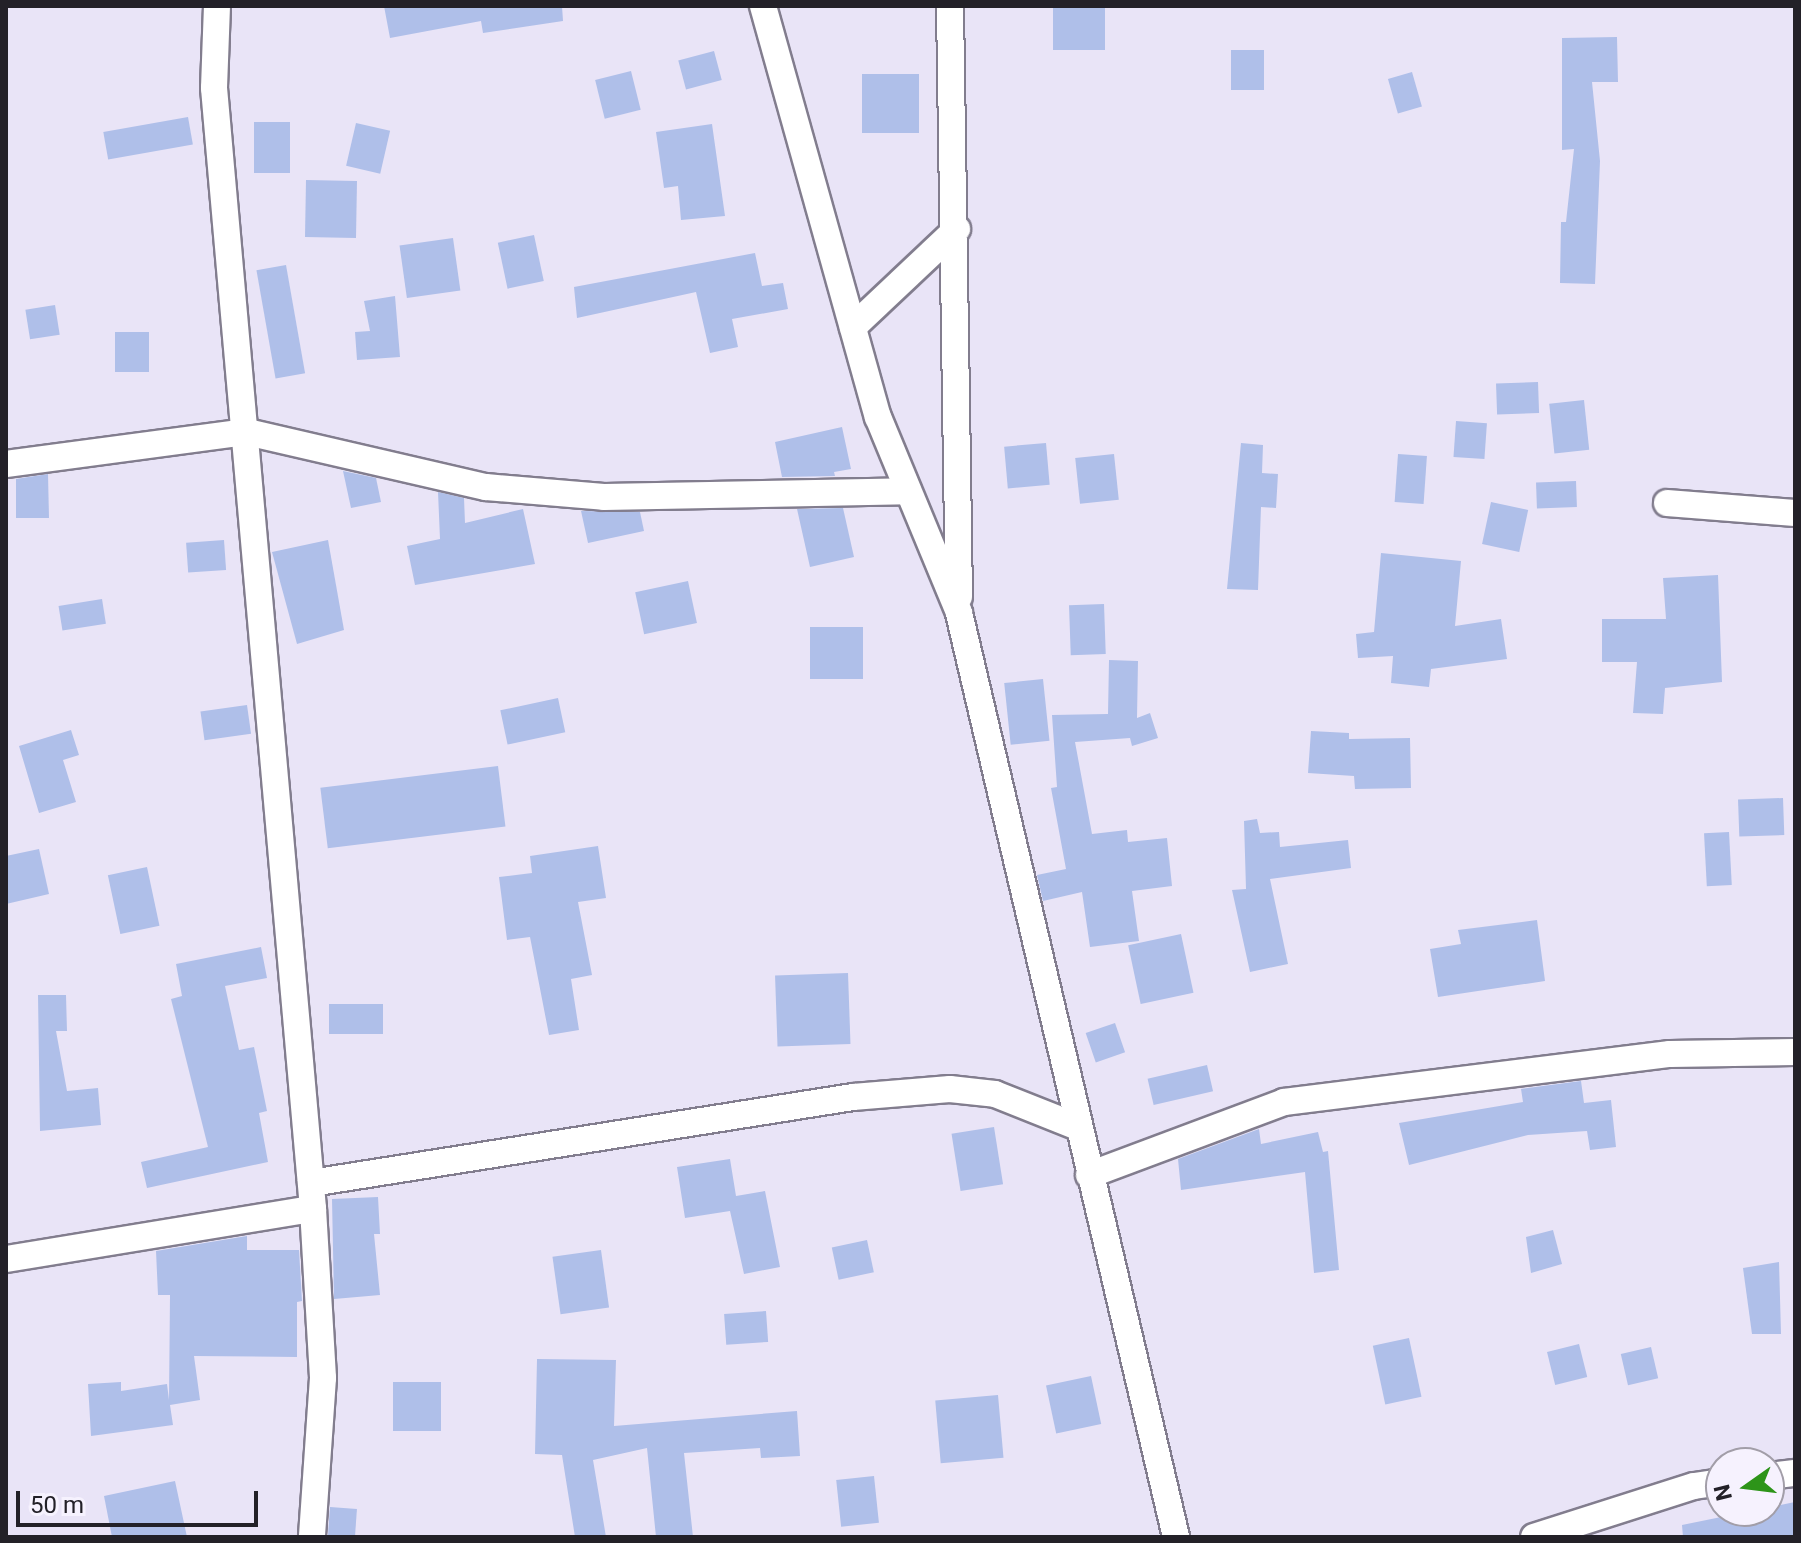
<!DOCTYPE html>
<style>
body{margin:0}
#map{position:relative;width:1801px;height:1543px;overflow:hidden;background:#e9e4f7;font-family:Roboto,sans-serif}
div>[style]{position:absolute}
.building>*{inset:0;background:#afbfe9;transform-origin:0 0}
.roads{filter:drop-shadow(2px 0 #827d8e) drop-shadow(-2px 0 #827d8e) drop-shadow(0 2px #827d8e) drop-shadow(0 -2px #827d8e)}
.minor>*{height:26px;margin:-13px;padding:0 13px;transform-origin:13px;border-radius:13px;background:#fff}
span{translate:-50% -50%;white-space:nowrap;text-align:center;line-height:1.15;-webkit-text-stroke:6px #f6f2fe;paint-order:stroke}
.frame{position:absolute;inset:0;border:8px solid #232128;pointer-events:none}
.north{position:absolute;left:1705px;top:1447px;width:80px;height:80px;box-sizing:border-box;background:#f6f2fe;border:2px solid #a29ea8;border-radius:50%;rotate:256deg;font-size:22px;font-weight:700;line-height:32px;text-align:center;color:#232128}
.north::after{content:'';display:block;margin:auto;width:28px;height:36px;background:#2d9419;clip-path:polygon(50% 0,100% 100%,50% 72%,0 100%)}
.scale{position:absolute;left:16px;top:1491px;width:242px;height:36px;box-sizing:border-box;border:4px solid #232128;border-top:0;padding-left:10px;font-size:24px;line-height:28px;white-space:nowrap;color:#232128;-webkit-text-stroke:6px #f6f2fe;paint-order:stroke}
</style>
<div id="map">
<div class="building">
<div style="clip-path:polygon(384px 6px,562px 6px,563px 21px,483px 33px,481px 21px,390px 38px)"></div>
<div style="left:1053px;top:6px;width:52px;height:44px"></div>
<div style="clip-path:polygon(1617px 37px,1618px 82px,1592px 82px,1600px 161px,1595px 284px,1560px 283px,1561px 222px,1566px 222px,1574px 149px,1562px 150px,1562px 38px)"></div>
<div style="left:1231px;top:50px;width:33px;height:40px"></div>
<div style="left:714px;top:51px;width:30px;height:37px;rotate:75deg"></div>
<div style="left:631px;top:71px;width:40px;height:37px;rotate:76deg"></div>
<div style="left:1412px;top:72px;width:36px;height:25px;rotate:74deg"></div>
<div style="left:862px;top:74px;width:57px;height:59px"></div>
<div style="left:188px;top:117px;width:28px;height:86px;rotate:80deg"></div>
<div style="left:254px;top:122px;width:36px;height:51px"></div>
<div style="left:356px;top:123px;width:35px;height:44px;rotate:13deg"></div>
<div style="clip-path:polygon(712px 124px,725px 216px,681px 220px,678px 186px,664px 188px,656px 132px)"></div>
<div style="left:306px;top:180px;width:51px;height:57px;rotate:1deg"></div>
<div style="left:534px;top:235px;width:47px;height:37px;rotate:78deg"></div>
<div style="left:453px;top:238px;width:53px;height:54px;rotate:82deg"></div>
<div style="clip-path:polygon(755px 253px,762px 286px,783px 283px,788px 309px,732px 319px,738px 347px,710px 353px,696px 292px,577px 318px,574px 287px)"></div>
<div style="left:286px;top:265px;width:110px;height:30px;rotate:80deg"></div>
<div style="clip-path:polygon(395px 296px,400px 357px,357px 360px,355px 332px,370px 331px,364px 301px)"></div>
<div style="left:55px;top:305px;width:30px;height:30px;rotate:81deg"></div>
<div style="left:115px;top:332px;width:34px;height:40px"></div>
<div style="left:1538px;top:382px;width:31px;height:42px;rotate:88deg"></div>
<div style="left:1584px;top:400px;width:50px;height:35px;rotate:84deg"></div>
<div style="left:1456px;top:421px;width:31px;height:36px;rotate:4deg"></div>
<div style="clip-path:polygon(842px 427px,851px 469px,834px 472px,835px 476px,782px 477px,775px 442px)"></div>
<div style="left:1046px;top:443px;width:42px;height:42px;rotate:85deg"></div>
<div style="clip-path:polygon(1241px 443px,1263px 445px,1262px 473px,1278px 474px,1276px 508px,1261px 507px,1258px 590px,1227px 589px)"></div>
<div style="left:1114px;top:454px;width:46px;height:39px;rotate:84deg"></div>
<div style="left:1398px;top:454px;width:29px;height:48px;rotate:4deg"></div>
<div style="clip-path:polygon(343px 471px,376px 478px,381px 502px,351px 508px)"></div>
<div style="clip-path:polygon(48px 474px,49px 518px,16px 518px,16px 479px)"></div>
<div style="left:1576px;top:481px;width:26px;height:40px;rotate:88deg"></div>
<div style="clip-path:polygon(438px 492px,464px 498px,465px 523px,523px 509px,535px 564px,415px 585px,407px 546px,440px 539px)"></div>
<div style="left:1491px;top:502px;width:38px;height:43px;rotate:12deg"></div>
<div style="clip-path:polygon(843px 508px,854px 557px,810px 567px,797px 509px)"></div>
<div style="clip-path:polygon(581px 511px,640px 512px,644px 531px,588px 543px)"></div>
<div style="left:224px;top:540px;width:30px;height:38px;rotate:86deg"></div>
<div style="clip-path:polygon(328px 540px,344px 630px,297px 644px,272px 552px)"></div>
<div style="clip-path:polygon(1381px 553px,1461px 561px,1455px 626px,1501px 619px,1507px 659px,1431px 669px,1429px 687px,1391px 683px,1393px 656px,1358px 658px,1356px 634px,1374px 632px)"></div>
<div style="clip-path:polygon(1718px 575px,1722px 682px,1665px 688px,1663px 714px,1633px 713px,1637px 662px,1602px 662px,1602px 619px,1666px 619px,1663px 578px)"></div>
<div style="left:688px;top:581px;width:43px;height:54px;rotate:78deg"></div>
<div style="left:102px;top:599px;width:25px;height:44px;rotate:81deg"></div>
<div style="left:1104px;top:604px;width:50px;height:35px;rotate:88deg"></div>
<div style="left:810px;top:627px;width:53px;height:52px"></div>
<div style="clip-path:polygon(1109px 660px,1138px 661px,1137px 718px,1150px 713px,1158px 738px,1132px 746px,1130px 738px,1075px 742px,1092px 834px,1127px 830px,1128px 842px,1167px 838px,1172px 886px,1132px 891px,1139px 941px,1090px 947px,1082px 892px,1043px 901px,1037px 875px,1066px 869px,1051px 788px,1057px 787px,1052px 715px,1108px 714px)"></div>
<div style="left:1043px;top:679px;width:62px;height:39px;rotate:84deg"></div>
<div style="left:558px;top:698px;width:35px;height:59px;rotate:78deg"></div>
<div style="left:247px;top:705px;width:29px;height:47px;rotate:82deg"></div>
<div style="clip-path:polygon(71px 730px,79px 755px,63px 760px,76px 802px,39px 813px,19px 746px)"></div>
<div style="clip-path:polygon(1311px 731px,1349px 733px,1349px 739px,1410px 738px,1411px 788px,1355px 789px,1354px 776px,1308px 773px)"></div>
<div style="left:498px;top:766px;width:61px;height:179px;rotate:83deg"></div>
<div style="left:1783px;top:798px;width:37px;height:45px;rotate:88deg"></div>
<div style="clip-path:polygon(1257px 819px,1260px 833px,1279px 832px,1280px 847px,1348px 840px,1351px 868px,1270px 879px,1288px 964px,1250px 972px,1232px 890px,1246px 889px,1244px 821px)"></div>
<div style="left:1729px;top:832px;width:53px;height:25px;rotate:87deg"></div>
<div style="clip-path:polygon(598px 846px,606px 898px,578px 902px,592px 975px,571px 979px,579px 1030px,549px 1035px,530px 937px,507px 940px,499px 877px,532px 873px,530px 856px)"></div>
<div style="clip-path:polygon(39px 849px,49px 894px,6px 904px,6px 856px)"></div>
<div style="left:147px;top:867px;width:60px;height:40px;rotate:78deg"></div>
<div style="clip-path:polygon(1537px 920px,1545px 981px,1438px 997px,1430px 949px,1461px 944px,1458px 930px)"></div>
<div style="left:1181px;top:934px;width:60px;height:54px;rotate:78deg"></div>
<div style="clip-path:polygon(261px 947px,267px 978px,225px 986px,239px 1050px,254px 1047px,267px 1111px,259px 1113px,268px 1162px,147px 1188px,141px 1162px,208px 1147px,171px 999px,182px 996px,176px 964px)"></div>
<div style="left:848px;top:973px;width:71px;height:73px;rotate:88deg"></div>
<div style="clip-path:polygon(38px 995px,66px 995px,67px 1031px,56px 1031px,67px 1091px,98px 1088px,101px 1125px,40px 1131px)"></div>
<div style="left:329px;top:1004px;width:54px;height:30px"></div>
<div style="left:1115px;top:1023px;width:31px;height:31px;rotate:71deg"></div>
<div style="left:1207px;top:1065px;width:27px;height:61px;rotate:77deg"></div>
<div style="clip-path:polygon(1581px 1081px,1584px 1103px,1611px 1100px,1616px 1147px,1590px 1150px,1587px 1131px,1528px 1135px,1409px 1165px,1399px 1123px,1523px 1102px,1521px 1089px)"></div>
<div style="left:994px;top:1127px;width:58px;height:43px;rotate:81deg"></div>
<div style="clip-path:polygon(1259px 1129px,1261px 1144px,1318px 1132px,1323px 1152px,1328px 1151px,1339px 1270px,1314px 1273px,1305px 1172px,1181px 1190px,1178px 1159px)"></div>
<div style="clip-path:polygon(730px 1159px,736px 1196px,765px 1191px,780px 1267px,744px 1274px,730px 1211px,685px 1218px,677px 1167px)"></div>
<div style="clip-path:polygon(378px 1197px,380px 1234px,374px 1234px,380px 1295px,334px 1299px,332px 1199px)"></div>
<div style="clip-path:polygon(1553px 1230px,1562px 1264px,1531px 1273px,1526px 1237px)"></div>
<div style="clip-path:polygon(247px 1236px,247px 1250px,299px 1250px,302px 1301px,297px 1302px,297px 1357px,194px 1356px,200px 1400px,170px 1405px,173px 1425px,91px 1436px,88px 1384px,121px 1382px,121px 1391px,167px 1384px,169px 1400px,170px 1295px,158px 1295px,156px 1251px)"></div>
<div style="left:867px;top:1240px;width:33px;height:36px;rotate:78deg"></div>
<div style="left:601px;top:1250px;width:58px;height:49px;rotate:82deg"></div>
<div style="clip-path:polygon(1779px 1262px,1781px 1334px,1752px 1334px,1743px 1268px)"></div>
<div style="left:766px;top:1311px;width:31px;height:42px;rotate:86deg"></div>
<div style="left:1409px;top:1338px;width:60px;height:37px;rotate:78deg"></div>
<div style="left:1579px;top:1344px;width:34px;height:33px;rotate:76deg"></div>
<div style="left:1651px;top:1347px;width:32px;height:31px;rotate:77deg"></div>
<div style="clip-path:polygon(537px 1359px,616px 1360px,614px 1426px,797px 1411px,800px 1456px,761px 1458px,760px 1448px,684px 1453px,693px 1537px,656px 1537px,647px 1448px,593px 1460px,606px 1537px,575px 1537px,562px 1455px,535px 1454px)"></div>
<div style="left:1091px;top:1376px;width:49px;height:46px;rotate:78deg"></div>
<div style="left:393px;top:1382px;width:48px;height:49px"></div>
<div style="left:998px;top:1395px;width:63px;height:63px;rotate:85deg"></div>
<div style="left:874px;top:1476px;width:47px;height:38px;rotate:84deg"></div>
<div style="clip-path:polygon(175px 1481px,187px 1537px,112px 1537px,104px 1496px)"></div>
<div style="clip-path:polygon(1795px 1502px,1795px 1537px,1683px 1537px,1682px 1525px)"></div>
<div style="left:330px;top:1507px;width:27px;height:30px;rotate:4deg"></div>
</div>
<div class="roads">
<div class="minor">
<div style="left:217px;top:6px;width:82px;rotate:92.1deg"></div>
<div style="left:214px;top:88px;width:1125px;rotate:84.95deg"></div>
<div style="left:313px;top:1209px;width:169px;rotate:86.6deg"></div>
<div style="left:323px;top:1378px;width:159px;rotate:94deg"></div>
<div style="left:763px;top:6px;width:427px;rotate:74.4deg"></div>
<div style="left:878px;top:417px;width:212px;rotate:67.5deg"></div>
<div style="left:959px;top:613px;width:949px;rotate:76.78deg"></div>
<div style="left:950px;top:6px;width:591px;rotate:89.13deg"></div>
<div style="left:853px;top:327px;width:143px;rotate:-43.3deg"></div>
<div style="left:6px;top:464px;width:243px;rotate:-7.6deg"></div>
<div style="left:247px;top:432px;width:245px;rotate:13deg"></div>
<div style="left:486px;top:487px;width:118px;rotate:4.8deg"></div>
<div style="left:604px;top:497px;width:304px;rotate:-1.1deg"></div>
<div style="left:1667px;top:503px;width:128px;rotate:4.5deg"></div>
<div style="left:1089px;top:1175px;width:208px;rotate:-20.5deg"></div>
<div style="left:1284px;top:1102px;width:389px;rotate:-7.1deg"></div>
<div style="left:1670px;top:1054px;width:125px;rotate:-0.9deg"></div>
<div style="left:311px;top:1183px;width:549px;rotate:-9.02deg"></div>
<div style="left:853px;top:1097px;width:97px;rotate:-4.7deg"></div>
<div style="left:950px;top:1089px;width:45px;rotate:6.3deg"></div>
<div style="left:995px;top:1094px;width:89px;rotate:21.7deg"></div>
<div style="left:6px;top:1259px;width:311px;rotate:-9.3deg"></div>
<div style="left:1769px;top:1476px;width:26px;rotate:-7deg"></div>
<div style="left:1534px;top:1537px;width:168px;rotate:-17.7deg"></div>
<div style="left:1694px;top:1486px;width:27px;rotate:-8deg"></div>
</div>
</div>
<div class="frame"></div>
<div class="north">N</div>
<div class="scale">50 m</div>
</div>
